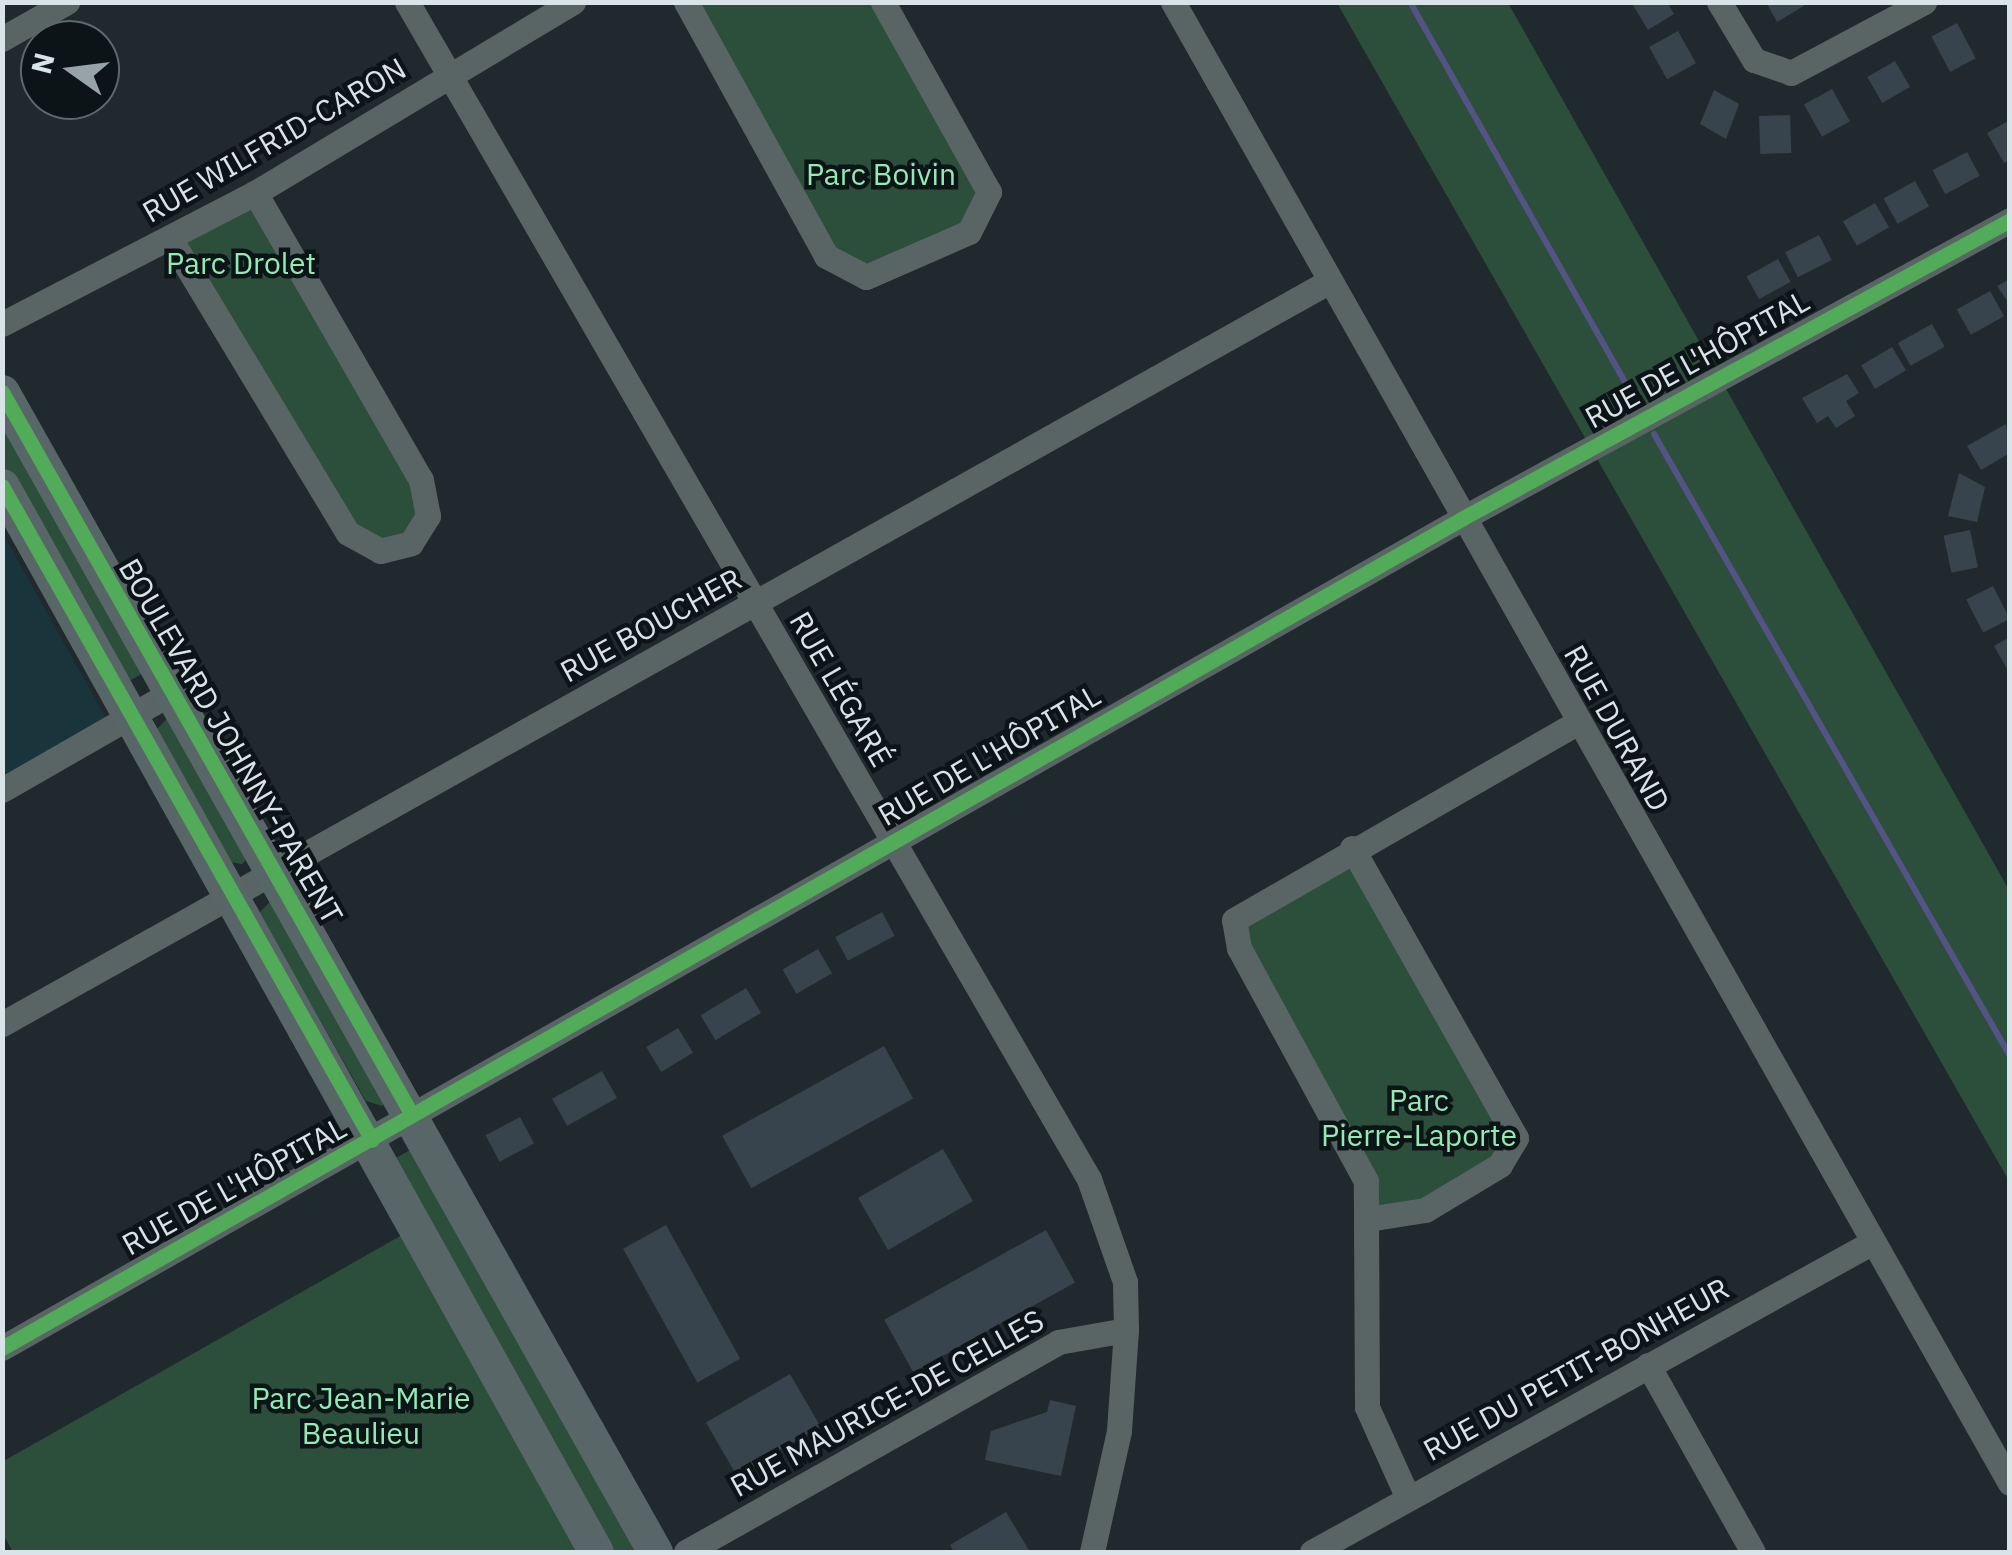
<!DOCTYPE html>
<meta charset="utf-8">
<style>
body{margin:0}
#map{position:relative;width:2012px;height:1555px;overflow:hidden;background:#202a2e;font-family:"IBM Plex Sans",sans-serif}
div>[style]{position:absolute}
.built>*{inset:0;background:#1a343c}
.green>*{inset:0;background:#2c4f3b;transform-origin:0 0}
.stream>*{height:6px;margin:-3px;padding:0 3px;transform-origin:3px;border-radius:3px;background:#555385}
.building>*{inset:0;background:#37434d;transform-origin:0 0}
.street>*{height:25px;margin:-12.5px;padding:0 12.5px;transform-origin:12.5px;border-radius:12.5px;background:#596564}
.secondary>*{height:35px;margin:-17.5px;padding:0 17.5px;transform-origin:17.5px;border-radius:17.5px;background:#596667}
.cycleway>*{height:15px;margin:-7.5px;padding:0 7.5px;transform-origin:7.5px;border-radius:7.5px;background:#51ab58}
span{translate:-50% -50%;white-space:nowrap;text-align:center;line-height:1.15;-webkit-text-stroke:9px #0c1417;paint-order:stroke}
.street-label{font-size:30px;color:#d8e4e8}
.park-label{font-size:30px;color:#91ecb4}
.frame{position:absolute;inset:0;border:5px solid #d8e4e8;pointer-events:none}
.north{position:absolute;left:20px;top:20px;width:100px;height:100px;box-sizing:border-box;background:#0c1417;border:2px solid #5e676b;border-radius:50%;rotate:284deg;font-size:28px;font-weight:700;line-height:40px;text-align:center;color:#d8e4e8}
.north::after{content:'';display:block;margin:auto;width:35px;height:45px;background:#98a3a7;clip-path:polygon(50% 0,100% 100%,50% 72%,0 100%)}
</style>
<div id="map">
<div class="built">
<div style="clip-path:polygon(2px 532px,107px 720px,2px 780px)"></div>
</div>
<div class="green">
<div style="clip-path:polygon(686px 3px,883px 3px,982px 174px,981px 222px,852px 276px)"></div>
<div style="clip-path:polygon(1337px 3px,1508px 3px,2009px 890px,2009px 1181px)"></div>
<div style="clip-path:polygon(255px 193px,421px 480px,422px 532px,362px 545px,171px 240px)"></div>
<div style="left:2px;top:421px;width:289px;height:38px;rotate:61deg"></div>
<div style="clip-path:polygon(168px 718px,246px 860px,242px 864px,230px 862px,155px 731px)"></div>
<div style="clip-path:polygon(1352px 848px,1516px 1138px,1425px 1210px,1367px 1219px,1366px 1181px,1234px 920px)"></div>
<div style="clip-path:polygon(272px 900px,385px 1100px,382px 1106px,366px 1101px,259px 913px)"></div>
<div style="left:412px;top:1149px;width:461px;height:18px;rotate:61deg"></div>
<div style="clip-path:polygon(418px 1226px,596px 1552px,13px 1552px,3px 1534px,2px 1462px)"></div>
</div>
<div class="stream">
<div style="left:1410px;top:2px;width:461px;rotate:60.5deg"></div>
<div style="left:1654px;top:434px;width:717px;rotate:60.22deg"></div>
</div>
<div class="building">
<div style="clip-path:polygon(1667px 2px,1674px 14px,1648px 30px,1633px 5px)"></div>
<div style="clip-path:polygon(1766px 2px,1810px 2px,1777px 22px)"></div>
<div style="left:1957px;top:23px;width:40px;height:29px;rotate:62deg"></div>
<div style="left:1678px;top:31px;width:37px;height:33px;rotate:61deg"></div>
<div style="left:1895px;top:61px;width:30px;height:32px;rotate:60deg"></div>
<div style="left:1832px;top:89px;width:37px;height:32px;rotate:61deg"></div>
<div style="clip-path:polygon(1714px 90px,1739px 104px,1726px 139px,1700px 124px)"></div>
<div style="left:1790px;top:115px;width:38px;height:31px;rotate:88deg"></div>
<div style="clip-path:polygon(2010px 120px,2010px 160px,2004px 163px,1987px 133px)"></div>
<div style="left:1967px;top:152px;width:27px;height:39px;rotate:62deg"></div>
<div style="left:1915px;top:181px;width:29px;height:36px;rotate:61deg"></div>
<div style="left:1875px;top:203px;width:28px;height:37px;rotate:60deg"></div>
<div style="left:1819px;top:235px;width:28px;height:38px;rotate:63deg"></div>
<div style="left:1778px;top:259px;width:26px;height:36px;rotate:61deg"></div>
<div style="clip-path:polygon(2010px 279px,2010px 305px,1997px 286px)"></div>
<div style="left:1990px;top:291px;width:29px;height:38px;rotate:61deg"></div>
<div style="left:1932px;top:324px;width:26px;height:39px;rotate:61deg"></div>
<div style="left:1892px;top:347px;width:27px;height:36px;rotate:59deg"></div>
<div style="clip-path:polygon(1847px 374px,1859px 393px,1846px 401px,1855px 416px,1836px 428px,1828px 416px,1817px 423px,1802px 398px)"></div>
<div style="clip-path:polygon(2006px 424px,2010px 453px,1981px 470px,1967px 446px)"></div>
<div style="clip-path:polygon(1959px 473px,1985px 487px,1977px 522px,1948px 516px)"></div>
<div style="left:1970px;top:530px;width:38px;height:27px;rotate:78deg"></div>
<div style="left:1993px;top:586px;width:37px;height:30px;rotate:63deg"></div>
<div style="clip-path:polygon(2010px 637px,2010px 674px,1994px 646px)"></div>
<div style="left:882px;top:912px;width:27px;height:53px;rotate:62deg"></div>
<div style="left:818px;top:949px;width:28px;height:41px;rotate:60deg"></div>
<div style="left:746px;top:988px;width:29px;height:53px;rotate:59deg"></div>
<div style="left:678px;top:1028px;width:29px;height:37px;rotate:59deg"></div>
<div style="left:884px;top:1046px;width:60px;height:185px;rotate:61deg"></div>
<div style="left:602px;top:1071px;width:31px;height:57px;rotate:61deg"></div>
<div style="left:520px;top:1117px;width:30px;height:39px;rotate:62deg"></div>
<div style="left:943px;top:1149px;width:60px;height:98px;rotate:60deg"></div>
<div style="left:666px;top:1225px;width:153px;height:49px;rotate:61deg"></div>
<div style="left:1046px;top:1230px;width:60px;height:185px;rotate:61deg"></div>
<div style="left:790px;top:1374px;width:61px;height:97px;rotate:60deg"></div>
<div style="clip-path:polygon(1050px 1400px,1076px 1406px,1061px 1476px,985px 1460px,991px 1431px,1047px 1412px)"></div>
<div style="clip-path:polygon(1006px 1512px,1030px 1552px,954px 1552px,950px 1545px)"></div>
</div>
<div class="street">
<div style="left:407px;top:2px;width:1360px;rotate:59.91deg"></div>
<div style="left:1089px;top:1179px;width:109px;rotate:70.7deg"></div>
<div style="left:1125px;top:1282px;width:48px;rotate:88.8deg"></div>
<div style="left:1126px;top:1330px;width:101px;rotate:94deg"></div>
<div style="left:1119px;top:1431px;width:124px;rotate:102.6deg"></div>
<div style="left:686px;top:2px;width:290px;rotate:61.1deg"></div>
<div style="left:826px;top:256px;width:45px;rotate:27.7deg"></div>
<div style="left:866px;top:277px;width:112px;rotate:-23.6deg"></div>
<div style="left:969px;top:232px;width:45px;rotate:-63.4deg"></div>
<div style="left:989px;top:192px;width:218px;rotate:-119.2deg"></div>
<div style="left:1173px;top:2px;width:1701px;rotate:60.53deg"></div>
<div style="left:1719px;top:2px;width:68px;rotate:58.9deg"></div>
<div style="left:1754px;top:60px;width:39px;rotate:19deg"></div>
<div style="left:1791px;top:73px;width:151px;rotate:-28.1deg"></div>
<div style="left:2px;top:39px;width:75px;rotate:-29.6deg"></div>
<div style="left:171px;top:240px;width:342px;rotate:58.9deg"></div>
<div style="left:348px;top:533px;width:37px;rotate:29deg"></div>
<div style="left:380px;top:551px;width:32px;rotate:-14deg"></div>
<div style="left:411px;top:543px;width:32px;rotate:-58deg"></div>
<div style="left:428px;top:516px;width:37px;rotate:-101deg"></div>
<div style="left:421px;top:480px;width:332px;rotate:-120deg"></div>
<div style="left:2px;top:324px;width:285px;rotate:-27.4deg"></div>
<div style="left:255px;top:193px;width:371px;rotate:-31deg"></div>
<div style="left:2px;top:790px;width:195px;rotate:-29.9deg"></div>
<div style="left:1352px;top:848px;width:333px;rotate:60.5deg"></div>
<div style="left:1516px;top:1138px;width:31px;rotate:121deg"></div>
<div style="left:1500px;top:1165px;width:87px;rotate:149deg"></div>
<div style="left:1425px;top:1210px;width:59px;rotate:171.2deg"></div>
<div style="left:2px;top:1024px;width:1522px;rotate:-29.23deg"></div>
<div style="left:2px;top:1348px;width:1680px;rotate:-29.6deg"></div>
<div style="left:1463px;top:518px;width:623px;rotate:-28.58deg"></div>
<div style="left:1648px;top:1365px;width:214px;rotate:60.7deg"></div>
<div style="left:1408px;top:1498px;width:100px;rotate:-114.3deg"></div>
<div style="left:1367px;top:1407px;width:226px;rotate:-90.3deg"></div>
<div style="left:1366px;top:1181px;width:265px;rotate:-118.6deg"></div>
<div style="left:1239px;top:948px;width:28px;rotate:-100deg"></div>
<div style="left:1234px;top:920px;width:396px;rotate:-29.9deg"></div>
<div style="left:686px;top:1552px;width:427px;rotate:-29.4deg"></div>
<div style="left:1058px;top:1342px;width:69px;rotate:-10deg"></div>
<div style="left:1312px;top:1552px;width:639px;rotate:-28.93deg"></div>
</div>
<div class="secondary">
<div style="left:2px;top:392px;width:1331px;rotate:60.62deg"></div>
<div style="left:2px;top:486px;width:1220px;rotate:60.87deg"></div>
</div>
<div class="cycleway">
<div style="left:2px;top:392px;width:831px;rotate:60.44deg"></div>
<div style="left:2px;top:486px;width:751px;rotate:60.5deg"></div>
<div style="left:2px;top:1348px;width:1680px;rotate:-29.6deg"></div>
<div style="left:1463px;top:518px;width:623px;rotate:-28.58deg"></div>
</div>
<div class="street-label">
<span style="left:274px;top:140px;rotate:-30deg">RUE WILFRID-CARON</span>
<span style="left:1697px;top:359px;rotate:-29deg">RUE DE L'HÔPITAL</span>
<span style="left:651px;top:625px;rotate:-29deg">RUE BOUCHER</span>
<span style="left:841px;top:689px;rotate:60deg">RUE LÉGARÉ</span>
<span style="left:1617px;top:728px;rotate:61deg">RUE DURAND</span>
<span style="left:231px;top:741px;rotate:60deg">BOULEVARD JOHNNY-PARENT</span>
<span style="left:989px;top:755px;rotate:-30deg">RUE DE L'HÔPITAL</span>
<span style="left:234px;top:1186px;rotate:-29deg">RUE DE L'HÔPITAL</span>
<span style="left:1576px;top:1369px;rotate:-29deg">RUE DU PETIT-BONHEUR</span>
<span style="left:887px;top:1403px;rotate:-29deg">RUE MAURICE-DE CELLES</span>
</div>
<div class="park-label">
<span style="left:881px;top:174px">Parc Boivin</span>
<span style="left:241px;top:263px">Parc Drolet</span>
<span style="left:1419px;top:1117px">Parc<br>Pierre-Laporte</span>
<span style="left:361px;top:1415px">Parc Jean-Marie<br>Beaulieu</span>
</div>
<div class="frame"></div>
<div class="north">N</div>
</div>
